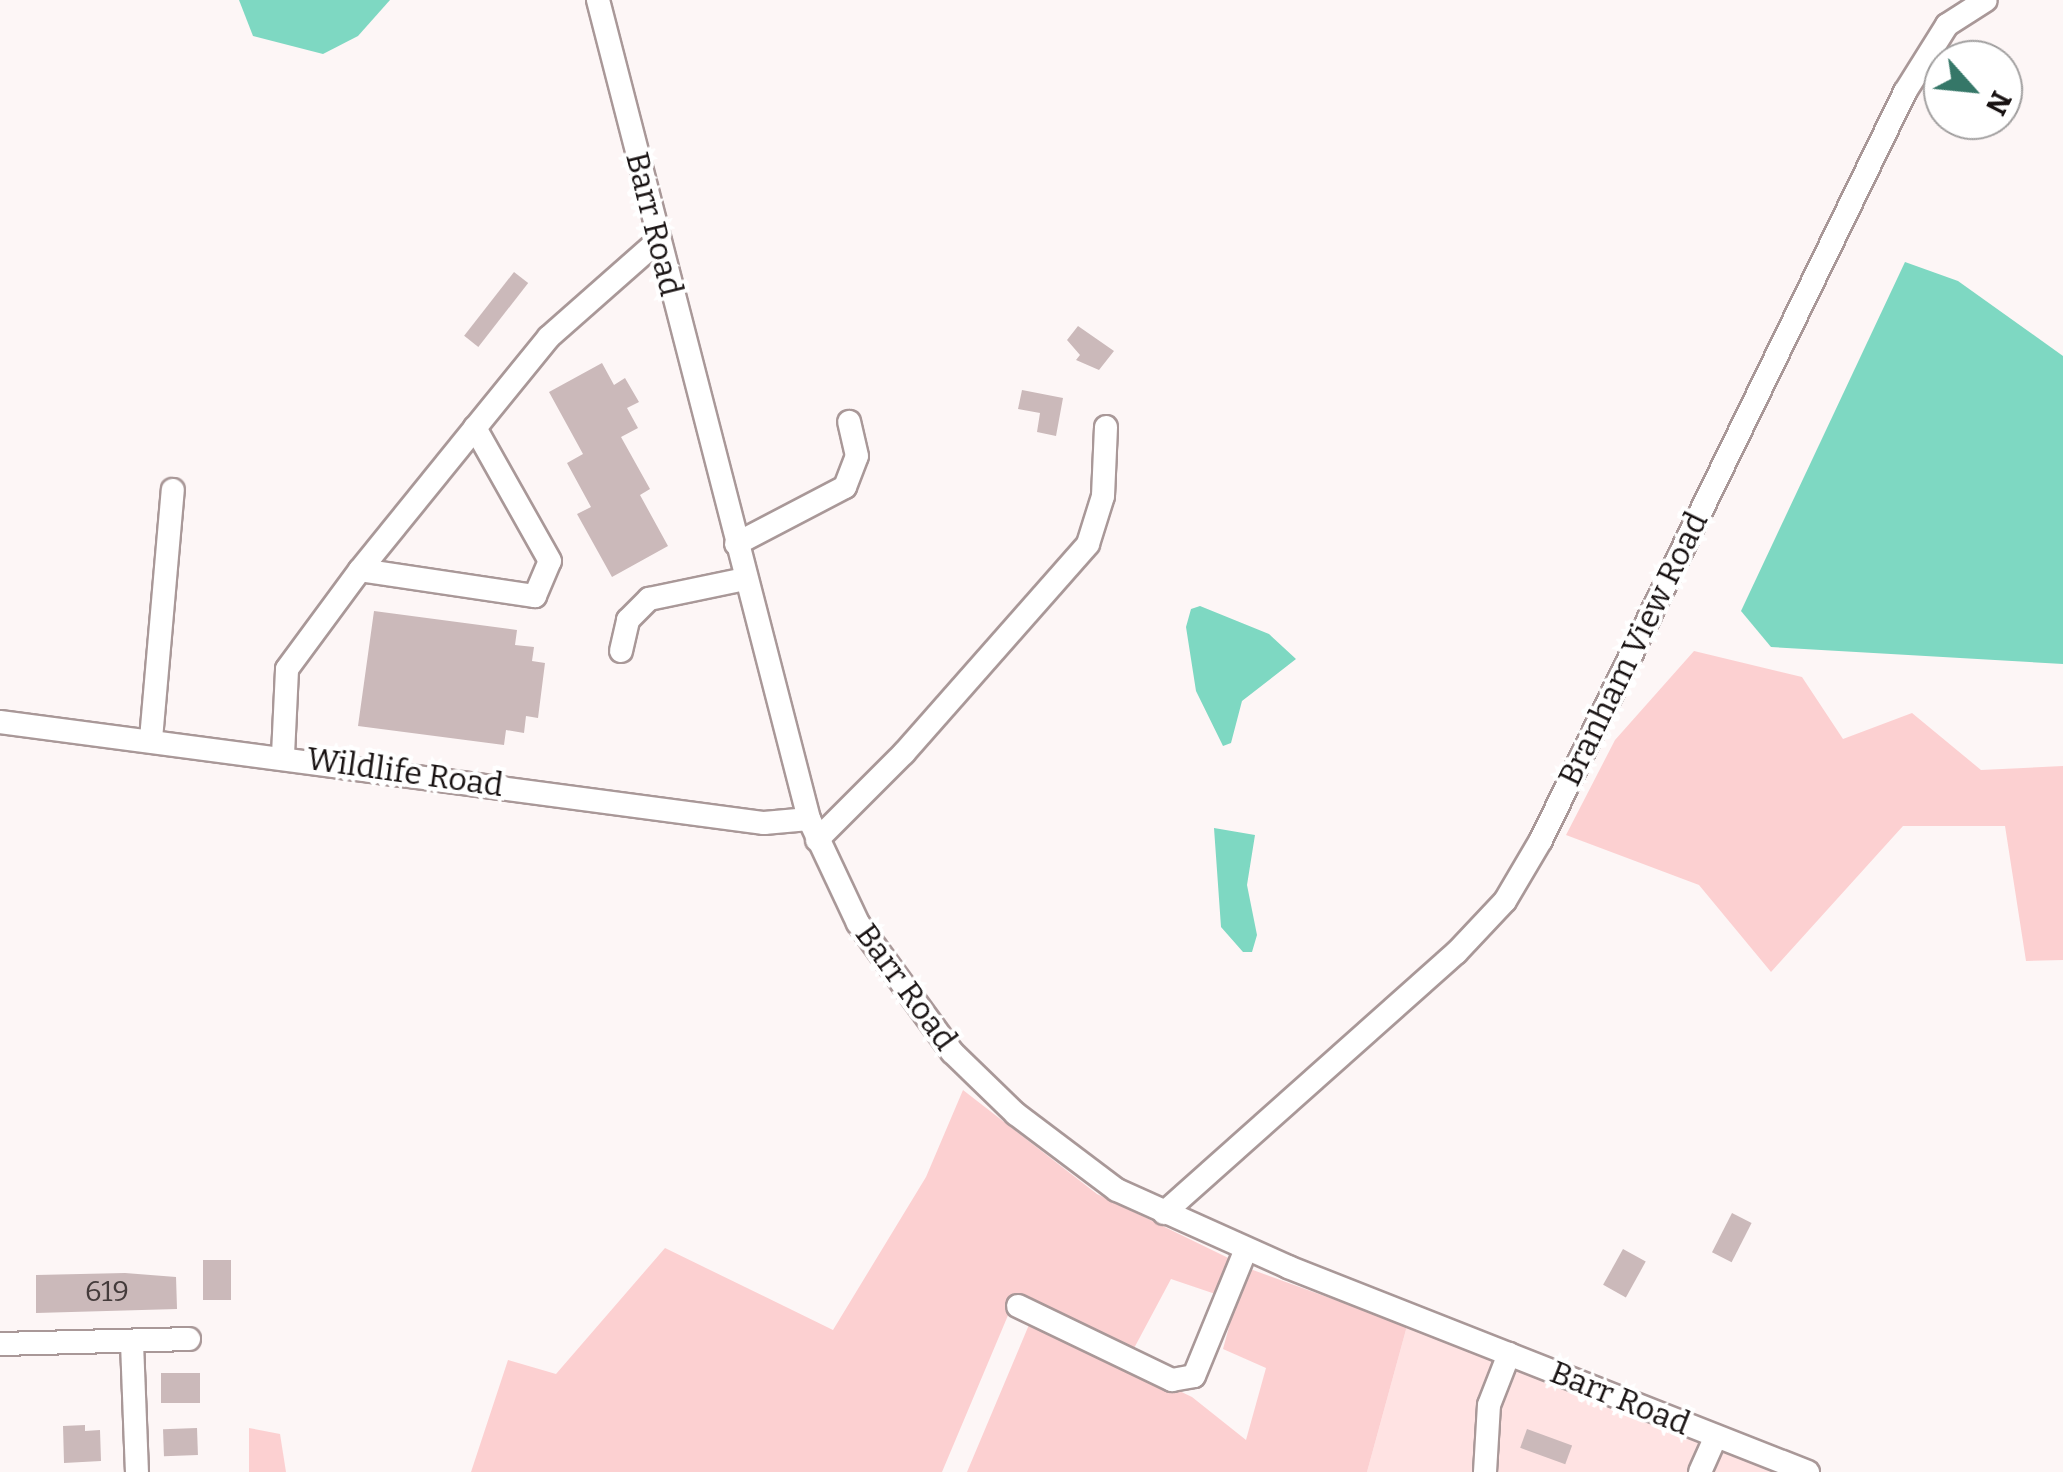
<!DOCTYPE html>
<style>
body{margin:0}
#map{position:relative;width:2063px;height:1472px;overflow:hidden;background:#fdf6f6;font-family:Bitter,serif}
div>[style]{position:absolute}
.built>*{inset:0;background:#ffe3e3}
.green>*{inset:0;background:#fcd0d1}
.water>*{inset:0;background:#7ed8c2}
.building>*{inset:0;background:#cbb9ba;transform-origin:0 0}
.roads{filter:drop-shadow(2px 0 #a99898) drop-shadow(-2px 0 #a99898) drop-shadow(0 2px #a99898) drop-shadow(0 -2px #a99898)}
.minor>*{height:22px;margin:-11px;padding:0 11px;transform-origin:11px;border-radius:11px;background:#fff}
span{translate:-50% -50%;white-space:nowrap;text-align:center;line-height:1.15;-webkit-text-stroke:8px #fff;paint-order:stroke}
.number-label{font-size:28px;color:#443b3b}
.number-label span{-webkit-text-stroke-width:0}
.street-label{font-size:32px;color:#171111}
.north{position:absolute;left:1923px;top:40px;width:100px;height:100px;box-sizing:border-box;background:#fff;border:2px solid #a2a0a0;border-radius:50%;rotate:117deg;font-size:28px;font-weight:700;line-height:40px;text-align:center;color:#171111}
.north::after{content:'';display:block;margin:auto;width:35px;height:45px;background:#357768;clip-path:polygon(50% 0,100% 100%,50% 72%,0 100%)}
</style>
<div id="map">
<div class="built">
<div style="clip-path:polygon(1410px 1315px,1808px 1472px,1367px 1472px)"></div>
</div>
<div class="green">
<div style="clip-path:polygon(1694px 651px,1802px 677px,1843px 739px,1912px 713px,1981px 770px,2063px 766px,2063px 960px,2026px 961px,2005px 826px,1903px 826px,1771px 972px,1699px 885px,1566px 835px,1615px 740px)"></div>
<div style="clip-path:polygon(963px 1090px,1097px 1194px,1253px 1270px,1407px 1326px,1367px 1472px,967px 1472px,1031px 1320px,1192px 1397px,1246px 1440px,1266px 1368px,1223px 1349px,1236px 1301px,1171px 1279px,1132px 1352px,1017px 1294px,942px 1472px,471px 1472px,508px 1360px,556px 1374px,665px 1248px,833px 1330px,926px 1177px)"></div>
<div style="clip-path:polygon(249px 1428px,280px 1434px,286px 1472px,249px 1472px)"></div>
</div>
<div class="water">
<div style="clip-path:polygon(239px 0,390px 0,358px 36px,323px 54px,253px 36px)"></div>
<div style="clip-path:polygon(1905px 262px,1958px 281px,2063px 356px,2063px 664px,1771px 647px,1741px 611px)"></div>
<div style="clip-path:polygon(1200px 606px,1269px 634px,1296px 659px,1242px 701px,1231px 743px,1223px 746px,1196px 691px,1186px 627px,1191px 609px)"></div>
<div style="clip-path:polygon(1214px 828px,1255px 835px,1247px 885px,1257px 935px,1252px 952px,1243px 952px,1221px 927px)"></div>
</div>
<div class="building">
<div style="left:514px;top:272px;width:18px;height:81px;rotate:38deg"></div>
<div style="clip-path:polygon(1078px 326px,1114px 351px,1099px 370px,1076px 360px,1080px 355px,1067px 340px)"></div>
<div style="clip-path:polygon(602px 363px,614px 385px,625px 378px,639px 402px,627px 408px,638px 428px,621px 437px,650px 489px,640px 495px,668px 546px,612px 577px,577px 514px,591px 507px,567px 463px,583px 454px,549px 392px)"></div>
<div style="clip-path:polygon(1022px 390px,1063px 398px,1056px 436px,1037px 432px,1040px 413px,1018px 409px)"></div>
<div style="clip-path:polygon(374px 611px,517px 630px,515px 645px,534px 647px,532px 661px,545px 663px,538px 718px,526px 716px,524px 733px,506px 730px,504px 745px,358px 726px)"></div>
<div style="left:1732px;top:1213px;width:22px;height:44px;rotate:27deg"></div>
<div style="left:1623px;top:1249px;width:26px;height:41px;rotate:29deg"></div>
<div style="left:231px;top:1260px;width:40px;height:28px;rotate:90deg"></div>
<div style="clip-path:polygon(125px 1273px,176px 1277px,177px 1309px,36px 1313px,36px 1275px)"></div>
<div style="left:161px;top:1373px;width:39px;height:30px"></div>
<div style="clip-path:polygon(85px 1425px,85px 1431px,100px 1430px,101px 1461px,64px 1463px,63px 1426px)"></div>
<div style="left:197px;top:1428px;width:27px;height:34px;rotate:88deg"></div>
<div style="left:1527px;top:1429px;width:48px;height:20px;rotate:20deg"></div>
</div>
<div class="roads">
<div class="minor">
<div style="left:598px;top:0;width:846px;rotate:75.55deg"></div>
<div style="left:809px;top:819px;width:115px;rotate:64.8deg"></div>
<div style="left:858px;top:923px;width:160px;rotate:53.9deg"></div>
<div style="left:952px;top:1052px;width:89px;rotate:44.1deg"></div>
<div style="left:1016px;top:1114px;width:126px;rotate:37deg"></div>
<div style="left:1117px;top:1190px;width:188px;rotate:24.2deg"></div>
<div style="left:1288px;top:1267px;width:559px;rotate:21.52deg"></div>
<div style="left:736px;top:544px;width:123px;rotate:-27.6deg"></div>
<div style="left:845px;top:487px;width:33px;rotate:-69deg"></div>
<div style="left:857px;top:456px;width:35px;rotate:-103deg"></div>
<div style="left:360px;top:570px;width:183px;rotate:-51deg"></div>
<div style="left:621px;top:651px;width:32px;rotate:-77deg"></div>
<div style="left:628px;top:620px;width:30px;rotate:-45deg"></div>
<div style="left:649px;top:599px;width:98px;rotate:-11.8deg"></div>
<div style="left:0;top:722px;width:771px;rotate:7.53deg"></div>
<div style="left:764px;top:823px;width:45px;rotate:-5.1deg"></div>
<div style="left:151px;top:739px;width:250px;rotate:-85deg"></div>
<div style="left:283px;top:755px;width:86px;rotate:-87.3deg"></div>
<div style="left:287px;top:669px;width:123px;rotate:-53.6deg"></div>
<div style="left:360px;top:570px;width:177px;rotate:8.5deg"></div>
<div style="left:535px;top:596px;width:38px;rotate:-67deg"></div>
<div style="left:550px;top:561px;width:153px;rotate:-119.4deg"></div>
<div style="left:475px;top:428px;width:117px;rotate:-50.9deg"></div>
<div style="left:549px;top:337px;width:145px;rotate:-41.4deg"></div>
<div style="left:817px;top:840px;width:123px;rotate:-45deg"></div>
<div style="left:904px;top:753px;width:278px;rotate:-48.6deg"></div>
<div style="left:1088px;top:544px;width:50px;rotate:-72.6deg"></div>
<div style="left:1103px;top:496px;width:69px;rotate:-87.5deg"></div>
<div style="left:1164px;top:1213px;width:391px;rotate:-41.7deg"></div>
<div style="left:1456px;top:953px;width:71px;rotate:-46.7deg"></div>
<div style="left:1505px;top:901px;width:71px;rotate:-59.5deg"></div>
<div style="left:1541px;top:840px;width:832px;rotate:-64.05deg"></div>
<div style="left:1905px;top:92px;width:79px;rotate:-57.9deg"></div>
<div style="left:1947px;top:25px;width:46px;rotate:-32.7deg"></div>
<div style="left:1018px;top:1306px;width:171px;rotate:25.7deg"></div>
<div style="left:1172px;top:1380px;width:22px;rotate:-10deg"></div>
<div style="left:1194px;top:1376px;width:137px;rotate:-67.7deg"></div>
<div style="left:132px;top:1343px;width:129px;rotate:87.8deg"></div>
<div style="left:0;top:1344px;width:189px;rotate:-1.5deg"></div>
<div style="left:1485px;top:1472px;width:67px;rotate:-86.6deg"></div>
<div style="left:1489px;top:1405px;width:55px;rotate:-68.6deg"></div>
<div style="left:1700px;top:1472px;width:39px;rotate:-66deg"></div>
</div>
</div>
<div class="number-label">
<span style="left:107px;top:1292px">619</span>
</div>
<div class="street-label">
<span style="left:654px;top:224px;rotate:76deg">Barr Road</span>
<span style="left:1633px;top:649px;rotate:-64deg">Branham View Road</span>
<span style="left:405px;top:772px;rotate:8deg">Wildlife Road</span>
<span style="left:906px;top:987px;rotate:54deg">Barr Road</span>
<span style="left:1620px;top:1398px;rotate:22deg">Barr Road</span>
</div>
<div class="north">N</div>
</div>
